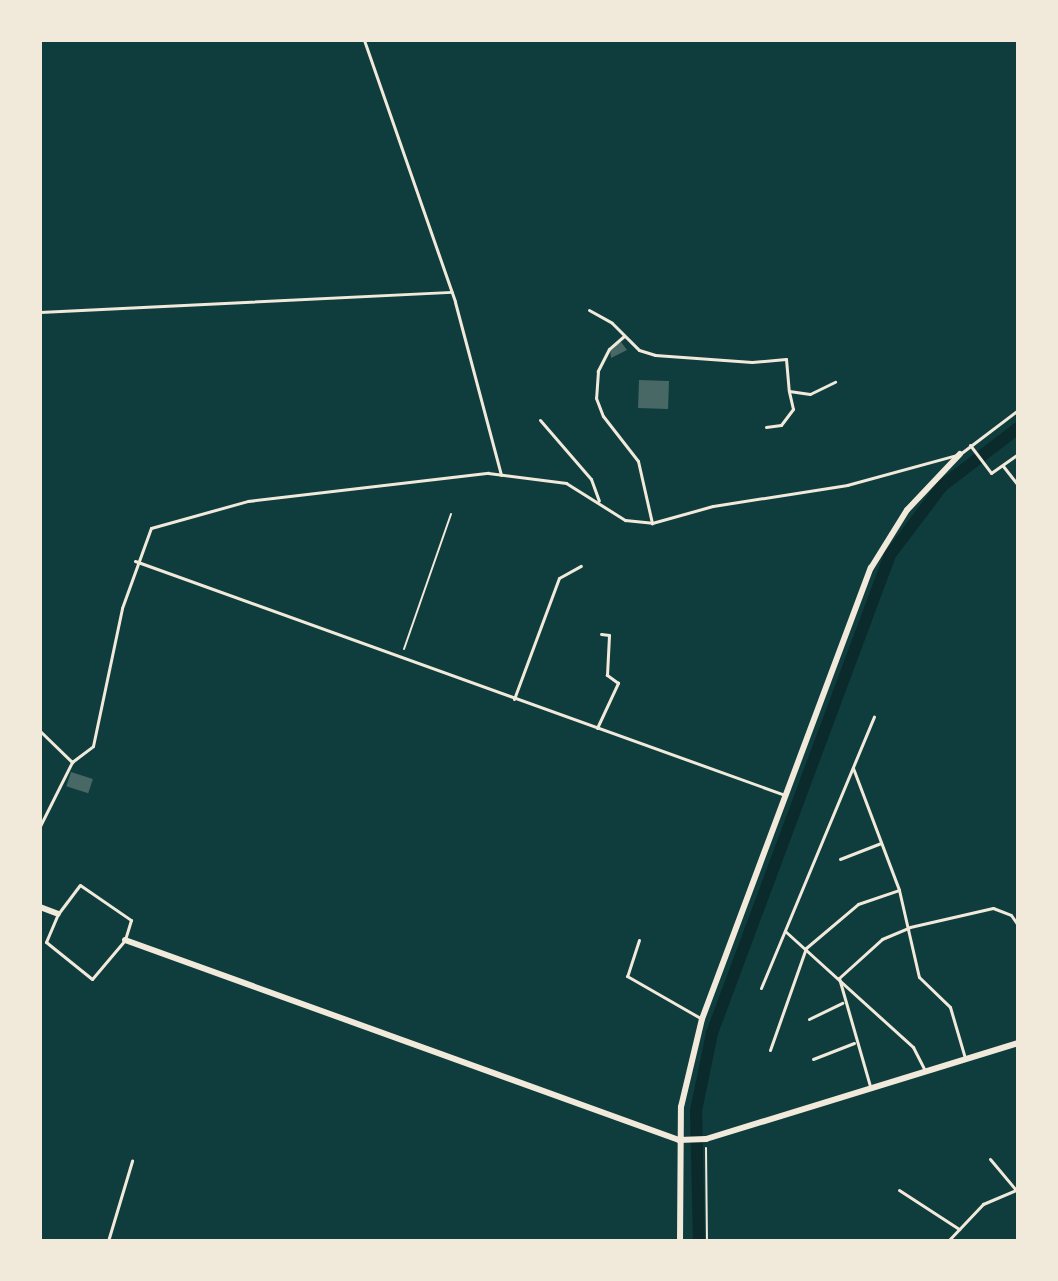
<!DOCTYPE html>
<style>
body{margin:0}
#map{position:relative;width:1058px;height:1281px;overflow:hidden;background:#0f3d3e;font-family:"Noto Serif",serif}
div>[style]{position:absolute}
.canal>*{height:12px;margin:-6px;padding:0 6px;transform-origin:6px;border-radius:6px;background:#0a2a2b}
.building>*{inset:0;background:#486865;transform-origin:0 0}
.path>*{height:2px;margin:-1px;padding:0 1px;transform-origin:1px;border-radius:1px;background:#f1e9da}
.service>*{height:3px;margin:-1.5px;padding:0 1.5px;transform-origin:1.5px;border-radius:1.5px;background:#f1e9da}
.minor>*{height:6px;margin:-3px;padding:0 3px;transform-origin:3px;border-radius:3px;background:#f1e9da}
span{translate:-50% -50%;white-space:nowrap;text-align:center;line-height:1.15;-webkit-text-stroke:7px #f1e9da;paint-order:stroke}
.frame{position:absolute;inset:0;border:42px solid #f1e9da;pointer-events:none}
</style>
<div id="map">
<div class="canal">
<div style="left:699px;top:1241px;width:130px;rotate:-91.3deg"></div>
<div style="left:696px;top:1111px;width:80px;rotate:-78.4deg"></div>
<div style="left:712px;top:1033px;width:510px;rotate:-69.58deg"></div>
<div style="left:890px;top:555px;width:86px;rotate:-53deg"></div>
<div style="left:942px;top:486px;width:96px;rotate:-37.3deg"></div>
</div>
<div class="building">
<div style="clip-path:polygon(621px 342px,627px 350px,611px 358px,610px 349px)"></div>
<div style="left:669px;top:381px;width:28px;height:30px;rotate:92deg"></div>
<div style="left:71px;top:772px;width:23px;height:15px;rotate:18deg"></div>
</div>
<div class="path">
<div style="left:404px;top:649px;width:143px;rotate:-70.8deg"></div>
<div style="left:706px;top:1148px;width:93px;rotate:89.4deg"></div>
</div>
<div class="service">
<div style="left:364px;top:40px;width:277px;rotate:70.8deg"></div>
<div style="left:455px;top:302px;width:179px;rotate:75.1deg"></div>
<div style="left:589px;top:310px;width:26px;rotate:29deg"></div>
<div style="left:612px;top:323px;width:38px;rotate:45deg"></div>
<div style="left:639px;top:350px;width:17px;rotate:17deg"></div>
<div style="left:655px;top:355px;width:97px;rotate:4.1deg"></div>
<div style="left:752px;top:362px;width:34px;rotate:-5deg"></div>
<div style="left:786px;top:359px;width:32px;rotate:85deg"></div>
<div style="left:789px;top:391px;width:21px;rotate:8deg"></div>
<div style="left:810px;top:394px;width:28px;rotate:-26deg"></div>
<div style="left:40px;top:312px;width:412px;rotate:-2.8deg"></div>
<div style="left:624px;top:336px;width:20px;rotate:139deg"></div>
<div style="left:609px;top:349px;width:25px;rotate:117deg"></div>
<div style="left:598px;top:371px;width:27px;rotate:94deg"></div>
<div style="left:596px;top:398px;width:19px;rotate:69deg"></div>
<div style="left:603px;top:416px;width:57px;rotate:52.1deg"></div>
<div style="left:638px;top:461px;width:64px;rotate:77.3deg"></div>
<div style="left:540px;top:420px;width:78px;rotate:49.2deg"></div>
<div style="left:591px;top:479px;width:23px;rotate:70deg"></div>
<div style="left:766px;top:427px;width:15px;rotate:-8deg"></div>
<div style="left:781px;top:425px;width:20px;rotate:-53deg"></div>
<div style="left:793px;top:409px;width:17px;rotate:-103deg"></div>
<div style="left:970px;top:445px;width:35px;rotate:53deg"></div>
<div style="left:991px;top:473px;width:33px;rotate:-35deg"></div>
<div style="left:1003px;top:466px;width:24px;rotate:52deg"></div>
<div style="left:135px;top:561px;width:691px;rotate:19.8deg"></div>
<div style="left:514px;top:699px;width:129px;rotate:-69.6deg"></div>
<div style="left:559px;top:578px;width:25px;rotate:-29deg"></div>
<div style="left:597px;top:728px;width:50px;rotate:-65deg"></div>
<div style="left:618px;top:683px;width:14px;rotate:-144deg"></div>
<div style="left:607px;top:675px;width:40px;rotate:-87.1deg"></div>
<div style="left:609px;top:635px;width:8px;rotate:-173deg"></div>
<div style="left:40px;top:731px;width:45px;rotate:44.1deg"></div>
<div style="left:853px;top:768px;width:130px;rotate:69.3deg"></div>
<div style="left:899px;top:890px;width:89px;rotate:77.1deg"></div>
<div style="left:919px;top:977px;width:43px;rotate:44.1deg"></div>
<div style="left:950px;top:1007px;width:53px;rotate:73.6deg"></div>
<div style="left:40px;top:826px;width:72px;rotate:-63.4deg"></div>
<div style="left:72px;top:762px;width:26px;rotate:-37deg"></div>
<div style="left:93px;top:746px;width:141px;rotate:-78.1deg"></div>
<div style="left:122px;top:608px;width:85px;rotate:-70.1deg"></div>
<div style="left:151px;top:528px;width:101px;rotate:-15.6deg"></div>
<div style="left:248px;top:501px;width:242px;rotate:-6.7deg"></div>
<div style="left:488px;top:473px;width:79px;rotate:7.3deg"></div>
<div style="left:566px;top:483px;width:70px;rotate:32.1deg"></div>
<div style="left:625px;top:520px;width:27px;rotate:6deg"></div>
<div style="left:652px;top:523px;width:63px;rotate:-15.6deg"></div>
<div style="left:713px;top:506px;width:136px;rotate:-8.9deg"></div>
<div style="left:847px;top:485px;width:117px;rotate:-15.3deg"></div>
<div style="left:960px;top:454px;width:73px;rotate:-37.2deg"></div>
<div style="left:840px;top:859px;width:44px;rotate:-21.3deg"></div>
<div style="left:80px;top:885px;width:62px;rotate:34.5deg"></div>
<div style="left:131px;top:920px;width:21px;rotate:107deg"></div>
<div style="left:125px;top:940px;width:51px;rotate:130.2deg"></div>
<div style="left:92px;top:979px;width:59px;rotate:-141.2deg"></div>
<div style="left:46px;top:942px;width:30px;rotate:-67deg"></div>
<div style="left:58px;top:914px;width:36px;rotate:-53deg"></div>
<div style="left:785px;top:931px;width:173px;rotate:42.2deg"></div>
<div style="left:913px;top:1047px;width:27px;rotate:63deg"></div>
<div style="left:639px;top:940px;width:38px;rotate:108deg"></div>
<div style="left:627px;top:976px;width:86px;rotate:29.8deg"></div>
<div style="left:839px;top:978px;width:58px;rotate:-42.2deg"></div>
<div style="left:882px;top:939px;width:30px;rotate:-23deg"></div>
<div style="left:910px;top:927px;width:85px;rotate:-12.9deg"></div>
<div style="left:993px;top:908px;width:19px;rotate:21deg"></div>
<div style="left:1011px;top:915px;width:12px;rotate:55deg"></div>
<div style="left:839px;top:978px;width:112px;rotate:74deg"></div>
<div style="left:761px;top:988px;width:294px;rotate:-67.4deg"></div>
<div style="left:809px;top:1019px;width:37px;rotate:-26deg"></div>
<div style="left:770px;top:1050px;width:108px;rotate:-70.6deg"></div>
<div style="left:806px;top:948px;width:68px;rotate:-40.2deg"></div>
<div style="left:858px;top:904px;width:43px;rotate:-18.9deg"></div>
<div style="left:813px;top:1059px;width:44px;rotate:-21.3deg"></div>
<div style="left:990px;top:1159px;width:39px;rotate:50deg"></div>
<div style="left:899px;top:1190px;width:72px;rotate:33deg"></div>
<div style="left:108px;top:1241px;width:84px;rotate:-73.3deg"></div>
<div style="left:948px;top:1241px;width:51px;rotate:-46.6deg"></div>
<div style="left:983px;top:1204px;width:38px;rotate:-23deg"></div>
</div>
<div class="minor">
<div style="left:40px;top:907px;width:19px;rotate:21deg"></div>
<div style="left:125px;top:940px;width:589px;rotate:19.85deg"></div>
<div style="left:679px;top:1140px;width:27px;rotate:-2deg"></div>
<div style="left:706px;top:1139px;width:326px;rotate:-17.1deg"></div>
<div style="left:680px;top:1241px;width:134px;rotate:-89.6deg"></div>
<div style="left:681px;top:1107px;width:90px;rotate:-76.6deg"></div>
<div style="left:702px;top:1019px;width:482px;rotate:-69.5deg"></div>
<div style="left:871px;top:568px;width:68px;rotate:-58.2deg"></div>
<div style="left:907px;top:510px;width:77px;rotate:-46.6deg"></div>
</div>
<div class="frame"></div>
</div>
